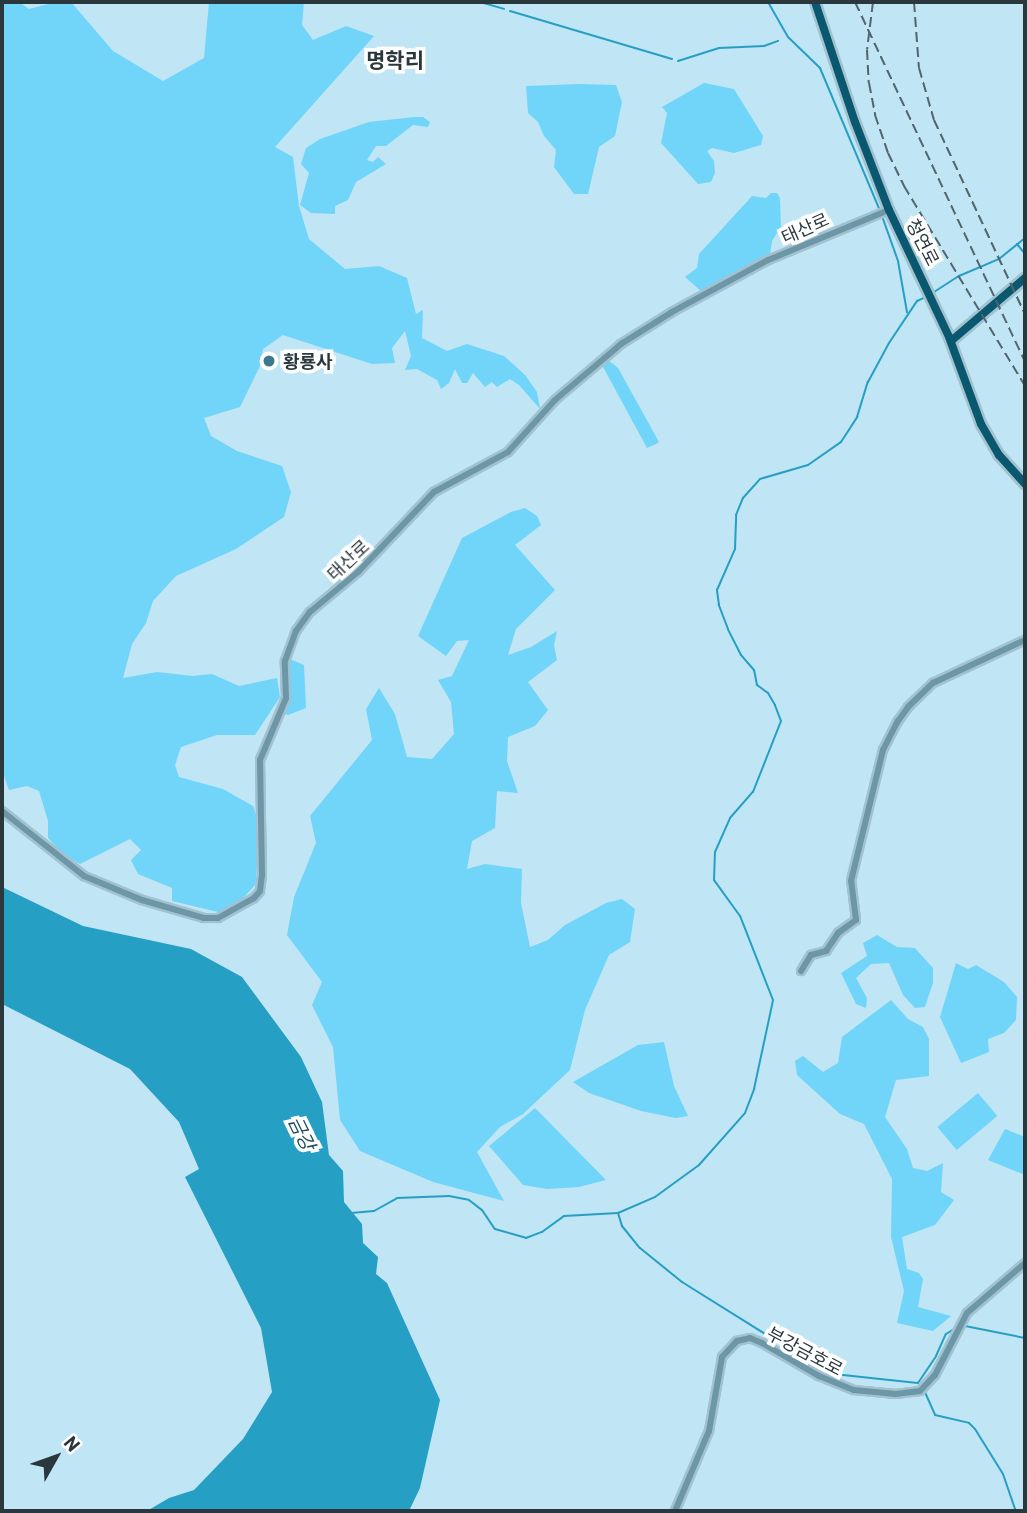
<!DOCTYPE html>
<meta charset="utf-8">
<style>
body{margin:0}
#map{position:relative;width:1027px;height:1513px;overflow:hidden;background:#c0e5f4;font-family:Barlow,"Noto Sans KR",sans-serif}
div>[style]{position:absolute}
.green>*{inset:0;background:#71d5f9;transform-origin:0 0}
.water>*{inset:0;background:#269fc4}
.stream>*{height:2px;margin:-1px;padding:0 1px;transform-origin:1px;border-radius:1px;background:#269fc4}
.roads{filter:drop-shadow(2px 0 #a2c2d0) drop-shadow(-2px 0 #a2c2d0) drop-shadow(0 2px #a2c2d0) drop-shadow(0 -2px #a2c2d0)}
.minor>*{height:6px;margin:-3px;padding:0 3px;transform-origin:3px;border-radius:3px;background:#6d97a7}
.major>*{height:8px;margin:-4px;padding:0 4px;transform-origin:4px;border-radius:4px;background:#09586f}
.rail>*{height:2px;margin-top:-1px;transform-origin:0;background:repeating-linear-gradient(90deg,#51656d 0 10px,transparent 0 15px)}
.dots>*{width:19px;height:19px;translate:-50% -50%;box-sizing:border-box;border:4px solid #fff;border-radius:50%}
span{translate:-50% -50%;white-space:nowrap;text-align:center;line-height:1.15;-webkit-text-stroke:7px #fff;paint-order:stroke}
.street-label{font-size:18px;color:#2a383e}
.poi-label{font-size:18px;color:#2a383e;font-weight:700}
.left{translate:0 -50%;text-align:left}
.water-label{font-size:19px;color:#1f4e5e;font-style:italic}
.quarter-label{font-size:21px;color:#2a383e;font-weight:700}
.frame{position:absolute;inset:0;border:4px solid #2a383e;pointer-events:none}
.north{position:absolute;left:21px;top:1422px;width:70px;height:70px;-webkit-text-stroke:5px #fff;paint-order:stroke;rotate:50deg;font-size:19px;font-weight:700;line-height:28px;text-align:center;color:#2a383e}
.north::after{content:'';display:block;margin:auto;width:24px;height:32px;background:#2a383e;clip-path:polygon(50% 0,100% 100%,50% 72%,0 100%)}
</style>
<div id="map">
<div class="green">
<div style="clip-path:polygon(2px 2px,19px 2px,29px 9px,56px 2px,71px 2px,113px 51px,163px 81px,204px 58px,209px 2px,304px 2px,302px 25px,313px 40px,346px 26px,374px 36px,275px 147px,293px 157px,299px 206px,309px 239px,345px 269px,379px 266px,407px 278px,416px 314px,423px 310px,422px 338px,447px 351px,467px 344px,504px 356px,525px 375px,537px 392px,540px 409px,519px 385px,510px 379px,497px 387px,492px 382px,485px 387px,473px 373px,467px 383px,462px 383px,455px 369px,449px 383px,441px 389px,437px 380px,417px 369px,405px 370px,411px 356px,405px 331px,392px 348px,395px 363px,372px 364px,283px 335px,263px 349px,261px 364px,240px 407px,204px 418px,211px 436px,237px 451px,282px 466px,291px 492px,284px 517px,236px 549px,176px 576px,153px 601px,146px 623px,132px 644px,123px 678px,157px 672px,193px 676px,212px 674px,239px 686px,277px 678px,280px 697px,255px 735px,217px 735px,181px 747px,175px 765px,179px 777px,223px 789px,253px 806px,259px 823px,256px 884px,237px 905px,222px 913px,172px 901px,172px 888px,138px 874px,131px 860px,141px 850px,130px 839px,80px 864px,64px 855px,48px 838px,48px 821px,39px 791px,27px 786px,9px 790px,5px 779px,2px 764px)"></div>
<div style="clip-path:polygon(704px 83px,734px 89px,763px 136px,761px 145px,734px 153px,712px 148px,707px 151px,714px 161px,715px 173px,711px 182px,698px 184px,661px 143px,667px 113px,662px 107px)"></div>
<div style="clip-path:polygon(580px 84px,616px 85px,622px 102px,615px 136px,599px 147px,588px 194px,574px 194px,554px 167px,556px 150px,544px 136px,538px 122px,528px 113px,526px 86px)"></div>
<div style="clip-path:polygon(414px 117px,423px 117px,430px 122px,428px 127px,413px 125px,386px 146px,376px 146px,367px 160px,373px 162px,378px 157px,386px 164px,356px 182px,348px 200px,335px 206px,335px 214px,311px 213px,300px 205px,309px 173px,301px 164px,306px 148px,320px 139px,369px 122px)"></div>
<div style="clip-path:polygon(771px 193px,777px 193px,780px 198px,781px 227px,772px 241px,770px 255px,702px 292px,685px 277px,697px 268px,699px 254px,752px 196px,766px 198px)"></div>
<div style="clip-path:polygon(608px 360px,618px 368px,659px 442px,656px 444px,647px 448px,602px 365px)"></div>
<div style="clip-path:polygon(525px 508px,537px 516px,541px 525px,515px 545px,555px 590px,516px 629px,508px 655px,531px 647px,557px 631px,554px 645px,557px 660px,528px 682px,548px 710px,535px 726px,508px 737px,507px 761px,518px 793px,497px 791px,495px 828px,472px 841px,467px 869px,485px 864px,522px 869px,521px 903px,530px 947px,548px 940px,565px 925px,606px 903px,622px 899px,635px 909px,630px 942px,609px 955px,585px 1010px,570px 1070px,523px 1114px,500px 1127px,477px 1152px,504px 1201px,433px 1182px,360px 1151px,340px 1120px,333px 1047px,312px 1005px,322px 982px,287px 935px,294px 897px,316px 843px,310px 816px,372px 740px,366px 709px,379px 688px,395px 714px,407px 757px,432px 759px,454px 734px,451px 702px,438px 680px,452px 676px,469px 640px,457px 641px,446px 656px,418px 636px,462px 538px,511px 512px)"></div>
<div style="clip-path:polygon(292px 660px,304px 665px,306px 708px,288px 715px,283px 713px,286px 662px)"></div>
<div style="clip-path:polygon(877px 935px,897px 947px,915px 948px,933px 968px,933px 983px,925px 1007px,915px 1008px,903px 995px,889px 963px,871px 964px,856px 978px,867px 998px,866px 1008px,856px 1004px,841px 973px,867px 956px,863px 943px)"></div>
<div style="clip-path:polygon(956px 963px,968px 969px,976px 965px,1004px 982px,1017px 997px,1016px 1020px,1004px 1033px,988px 1039px,989px 1052px,961px 1063px,940px 1017px)"></div>
<div style="clip-path:polygon(891px 1000px,908px 1019px,923px 1027px,929px 1039px,929px 1076px,896px 1080px,885px 1117px,907px 1149px,913px 1168px,927px 1171px,943px 1163px,941px 1192px,954px 1200px,935px 1225px,902px 1237px,907px 1269px,919px 1273px,923px 1279px,918px 1307px,951px 1316px,933px 1331px,897px 1323px,904px 1291px,891px 1237px,892px 1179px,864px 1124px,840px 1114px,797px 1075px,795px 1061px,803px 1056px,823px 1072px,838px 1063px,842px 1037px)"></div>
<div style="clip-path:polygon(664px 1042px,674px 1086px,688px 1116px,676px 1118px,641px 1111px,589px 1093px,573px 1082px,638px 1045px)"></div>
<div style="left:978px;top:1093px;width:30px;height:53px;rotate:50deg"></div>
<div style="clip-path:polygon(535px 1108px,540px 1113px,606px 1180px,579px 1187px,547px 1189px,523px 1185px,489px 1146px)"></div>
<div style="clip-path:polygon(1005px 1129px,1025px 1137px,1025px 1175px,988px 1160px)"></div>
</div>
<div class="water">
<div style="clip-path:polygon(2px 887px,83px 926px,191px 949px,242px 977px,301px 1057px,322px 1102px,329px 1155px,343px 1171px,344px 1202px,362px 1224px,363px 1243px,378px 1257px,376px 1274px,387px 1283px,440px 1400px,420px 1488px,409px 1511px,147px 1511px,169px 1498px,194px 1490px,243px 1439px,272px 1392px,261px 1328px,185px 1177px,199px 1169px,179px 1122px,130px 1069px,2px 1004px)"></div>
</div>
<div class="stream">
<div style="left:480px;top:2px;width:25px;rotate:16deg"></div>
<div style="left:768px;top:2px;width:40px;rotate:60.3deg"></div>
<div style="left:788px;top:37px;width:45px;rotate:44.1deg"></div>
<div style="left:820px;top:68px;width:155px;rotate:67.2deg"></div>
<div style="left:510px;top:11px;width:169px;rotate:16.5deg"></div>
<div style="left:678px;top:61px;width:43px;rotate:-17.6deg"></div>
<div style="left:719px;top:48px;width:45px;rotate:-2.5deg"></div>
<div style="left:764px;top:46px;width:15px;rotate:-20deg"></div>
<div style="left:882px;top:216px;width:48px;rotate:70.4deg"></div>
<div style="left:898px;top:261px;width:52px;rotate:80deg"></div>
<div style="left:1017px;top:244px;width:13px;rotate:51deg"></div>
<div style="left:931px;top:294px;width:33px;rotate:-33deg"></div>
<div style="left:959px;top:276px;width:43px;rotate:-23deg"></div>
<div style="left:999px;top:259px;width:33px;rotate:-39deg"></div>
<div style="left:351px;top:1213px;width:23px;rotate:-5deg"></div>
<div style="left:374px;top:1211px;width:26px;rotate:-29deg"></div>
<div style="left:397px;top:1198px;width:52px;rotate:-2.2deg"></div>
<div style="left:449px;top:1196px;width:20px;rotate:11deg"></div>
<div style="left:469px;top:1200px;width:16px;rotate:38deg"></div>
<div style="left:482px;top:1210px;width:23px;rotate:56deg"></div>
<div style="left:495px;top:1229px;width:32px;rotate:16deg"></div>
<div style="left:526px;top:1238px;width:17px;rotate:-21deg"></div>
<div style="left:542px;top:1232px;width:27px;rotate:-36deg"></div>
<div style="left:564px;top:1216px;width:54px;rotate:-3.2deg"></div>
<div style="left:618px;top:1213px;width:40px;rotate:-23.4deg"></div>
<div style="left:655px;top:1197px;width:54px;rotate:-36deg"></div>
<div style="left:699px;top:1165px;width:69px;rotate:-48.5deg"></div>
<div style="left:745px;top:1113px;width:26px;rotate:-69deg"></div>
<div style="left:754px;top:1089px;width:91px;rotate:-77.9deg"></div>
<div style="left:773px;top:1000px;width:90px;rotate:-111.4deg"></div>
<div style="left:740px;top:916px;width:44px;rotate:-125.8deg"></div>
<div style="left:714px;top:880px;width:28px;rotate:-88deg"></div>
<div style="left:715px;top:852px;width:37px;rotate:-66deg"></div>
<div style="left:730px;top:818px;width:35px;rotate:-49deg"></div>
<div style="left:753px;top:792px;width:76px;rotate:-68.5deg"></div>
<div style="left:781px;top:721px;width:17px;rotate:-111deg"></div>
<div style="left:775px;top:705px;width:14px;rotate:-120deg"></div>
<div style="left:768px;top:693px;width:14px;rotate:-144deg"></div>
<div style="left:757px;top:685px;width:15px;rotate:-101deg"></div>
<div style="left:754px;top:670px;width:20px;rotate:-131deg"></div>
<div style="left:741px;top:655px;width:29px;rotate:-117deg"></div>
<div style="left:728px;top:629px;width:26px;rotate:-111deg"></div>
<div style="left:719px;top:605px;width:15px;rotate:-98deg"></div>
<div style="left:717px;top:590px;width:45px;rotate:-66.3deg"></div>
<div style="left:735px;top:549px;width:34px;rotate:-88deg"></div>
<div style="left:736px;top:515px;width:18px;rotate:-68deg"></div>
<div style="left:743px;top:498px;width:25px;rotate:-48deg"></div>
<div style="left:760px;top:479px;width:50px;rotate:-16.3deg"></div>
<div style="left:808px;top:465px;width:40px;rotate:-34.9deg"></div>
<div style="left:841px;top:442px;width:30px;rotate:-57deg"></div>
<div style="left:857px;top:417px;width:37px;rotate:-73deg"></div>
<div style="left:868px;top:382px;width:44px;rotate:-61.7deg"></div>
<div style="left:889px;top:343px;width:50px;rotate:-56.3deg"></div>
<div style="left:917px;top:301px;width:10px;rotate:-24deg"></div>
<div style="left:618px;top:1213px;width:14px;rotate:73deg"></div>
<div style="left:622px;top:1226px;width:28px;rotate:51deg"></div>
<div style="left:640px;top:1248px;width:54px;rotate:39deg"></div>
<div style="left:682px;top:1282px;width:113px;rotate:32deg"></div>
<div style="left:778px;top:1342px;width:73px;rotate:26.9deg"></div>
<div style="left:843px;top:1375px;width:75px;rotate:6.1deg"></div>
<div style="left:918px;top:1383px;width:32px;rotate:-56deg"></div>
<div style="left:936px;top:1356px;width:24px;rotate:-66deg"></div>
<div style="left:946px;top:1334px;width:15px;rotate:-32deg"></div>
<div style="left:965px;top:1326px;width:61px;rotate:11.3deg"></div>
<div style="left:924px;top:1390px;width:27px;rotate:66deg"></div>
<div style="left:935px;top:1415px;width:35px;rotate:13deg"></div>
<div style="left:969px;top:1423px;width:8px;rotate:45deg"></div>
<div style="left:975px;top:1429px;width:53px;rotate:58.1deg"></div>
<div style="left:1003px;top:1474px;width:39px;rotate:71deg"></div>
</div>
<div class="roads">
<div class="minor">
<div style="left:2px;top:811px;width:105px;rotate:38.4deg"></div>
<div style="left:84px;top:876px;width:63px;rotate:22.5deg"></div>
<div style="left:142px;top:900px;width:65px;rotate:16.2deg"></div>
<div style="left:204px;top:918px;width:14px"></div>
<div style="left:218px;top:918px;width:41px;rotate:-29.1deg"></div>
<div style="left:254px;top:898px;width:9px;rotate:-49deg"></div>
<div style="left:260px;top:891px;width:16px;rotate:-83deg"></div>
<div style="left:262px;top:875px;width:115px;rotate:-91deg"></div>
<div style="left:260px;top:760px;width:67px;rotate:-67.2deg"></div>
<div style="left:286px;top:698px;width:37px;rotate:-92deg"></div>
<div style="left:285px;top:661px;width:32px;rotate:-70deg"></div>
<div style="left:296px;top:631px;width:24px;rotate:-54deg"></div>
<div style="left:310px;top:612px;width:64px;rotate:-39.9deg"></div>
<div style="left:359px;top:571px;width:109px;rotate:-46.5deg"></div>
<div style="left:434px;top:492px;width:84px;rotate:-28.4deg"></div>
<div style="left:508px;top:452px;width:70px;rotate:-47.9deg"></div>
<div style="left:555px;top:400px;width:87px;rotate:-40.3deg"></div>
<div style="left:621px;top:344px;width:60px;rotate:-32.1deg"></div>
<div style="left:672px;top:312px;width:109px;rotate:-28.4deg"></div>
<div style="left:768px;top:260px;width:131px;rotate:-22.5deg"></div>
<div style="left:801px;top:971px;width:19px;rotate:-58deg"></div>
<div style="left:811px;top:955px;width:16px;rotate:-15deg"></div>
<div style="left:826px;top:951px;width:22px;rotate:-56deg"></div>
<div style="left:838px;top:933px;width:22px;rotate:-36deg"></div>
<div style="left:856px;top:920px;width:39px;rotate:-97deg"></div>
<div style="left:851px;top:881px;width:135px;rotate:-76.3deg"></div>
<div style="left:883px;top:750px;width:33px;rotate:-63deg"></div>
<div style="left:898px;top:721px;width:17px;rotate:-54deg"></div>
<div style="left:908px;top:707px;width:35px;rotate:-44deg"></div>
<div style="left:933px;top:683px;width:102px;rotate:-25.1deg"></div>
<div style="left:675px;top:1511px;width:87px;rotate:-67deg"></div>
<div style="left:709px;top:1431px;width:75px;rotate:-80deg"></div>
<div style="left:722px;top:1357px;width:22px;rotate:-47deg"></div>
<div style="left:737px;top:1341px;width:13px;rotate:-13deg"></div>
<div style="left:750px;top:1338px;width:13px;rotate:23deg"></div>
<div style="left:762px;top:1343px;width:66px;rotate:30.1deg"></div>
<div style="left:819px;top:1376px;width:38px;rotate:22deg"></div>
<div style="left:854px;top:1390px;width:42px;rotate:5.4deg"></div>
<div style="left:896px;top:1394px;width:24px;rotate:-7deg"></div>
<div style="left:920px;top:1391px;width:22px;rotate:-47deg"></div>
<div style="left:935px;top:1375px;width:70px;rotate:-62.7deg"></div>
<div style="left:967px;top:1313px;width:77px;rotate:-40.8deg"></div>
</div>
<div class="major">
<div style="left:815px;top:2px;width:126px;rotate:71.6deg"></div>
<div style="left:855px;top:122px;width:94px;rotate:68.9deg"></div>
<div style="left:889px;top:210px;width:140px;rotate:64.7deg"></div>
<div style="left:949px;top:337px;width:93px;rotate:69.8deg"></div>
<div style="left:981px;top:424px;width:36px;rotate:60deg"></div>
<div style="left:999px;top:455px;width:39px;rotate:48deg"></div>
<div style="left:951px;top:341px;width:97px;rotate:-40.4deg"></div>
</div>
</div>
<div class="rail">
<div style="left:855px;top:2px;width:398px;rotate:64.7deg"></div>
<div style="left:873px;top:2px;width:48px;rotate:97.1deg"></div>
<div style="left:867px;top:50px;width:33px;rotate:87deg"></div>
<div style="left:869px;top:83px;width:33px;rotate:79deg"></div>
<div style="left:875px;top:115px;width:40px;rotate:71.1deg"></div>
<div style="left:888px;top:153px;width:37px;rotate:64deg"></div>
<div style="left:904px;top:186px;width:234px;rotate:58.8deg"></div>
<div style="left:914px;top:2px;width:66px;rotate:85.7deg"></div>
<div style="left:919px;top:68px;width:54px;rotate:73.9deg"></div>
<div style="left:934px;top:120px;width:214px;rotate:64.9deg"></div>
</div>
<div class="dots">
<div style="left:269px;top:361px;background:#3b798f"></div>
</div>
<div class="street-label">
<span style="left:805px;top:228px;rotate:-24deg">태산로</span>
<span style="left:923px;top:242px;rotate:63deg">청연로</span>
<span style="left:348px;top:560px;rotate:-43deg">태산로</span>
<span style="left:805px;top:1351px;rotate:28deg">부강금호로</span>
</div>
<div class="poi-label">
<span class="left" style="left:283px;top:361px">황룡사</span>
</div>
<div class="water-label">
<span style="left:302px;top:1133px;rotate:64deg">금강</span>
</div>
<div class="quarter-label">
<span style="left:395px;top:60px">명학리</span>
</div>
<div class="frame"></div>
<div class="north">N</div>
</div>
